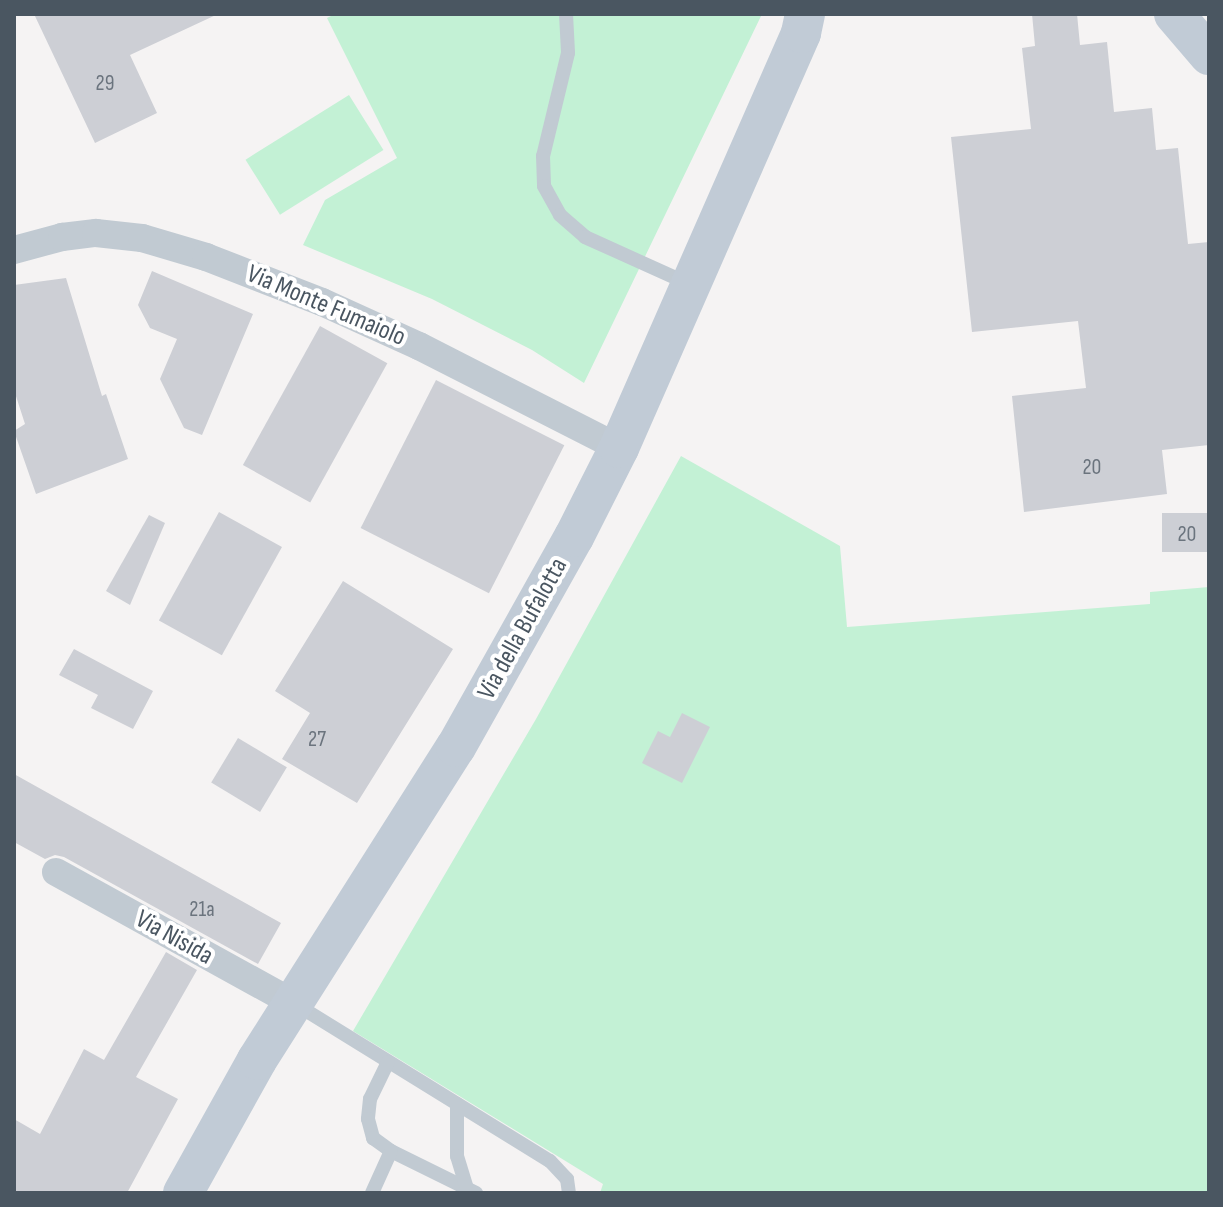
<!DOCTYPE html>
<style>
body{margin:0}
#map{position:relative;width:1223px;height:1207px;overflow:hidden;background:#f5f3f3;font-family:"Sofia Sans Condensed",sans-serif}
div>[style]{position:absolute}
.green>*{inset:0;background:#c3f1d5;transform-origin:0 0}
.building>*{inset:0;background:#cdcfd5;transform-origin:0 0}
.lane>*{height:14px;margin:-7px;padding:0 7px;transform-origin:7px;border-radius:7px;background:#c1cad2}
.street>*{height:28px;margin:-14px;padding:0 14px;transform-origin:14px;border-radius:14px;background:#c1cad2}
.secondary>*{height:40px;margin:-20px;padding:0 20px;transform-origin:20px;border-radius:20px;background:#c1cbd6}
span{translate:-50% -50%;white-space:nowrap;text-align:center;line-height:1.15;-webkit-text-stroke:8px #fff;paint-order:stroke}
.number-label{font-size:22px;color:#6b747e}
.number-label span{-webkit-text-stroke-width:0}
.street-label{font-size:26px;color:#4a5661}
.frame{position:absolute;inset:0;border:16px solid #4a5661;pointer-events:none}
</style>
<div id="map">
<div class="green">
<div style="clip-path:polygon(335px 14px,762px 14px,584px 383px,532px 350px,432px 299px,303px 245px,325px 200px,397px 158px,327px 18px)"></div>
<div style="left:349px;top:95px;width:65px;height:122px;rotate:58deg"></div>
<div style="clip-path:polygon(681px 456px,840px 546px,847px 627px,1150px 604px,1150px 592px,1209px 587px,1209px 1193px,600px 1193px,603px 1184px,353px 1031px,536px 719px)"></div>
</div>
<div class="building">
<div style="clip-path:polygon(34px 14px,218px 14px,130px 55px,157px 113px,95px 143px)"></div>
<div style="clip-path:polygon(1032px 14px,1077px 14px,1080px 45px,1107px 42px,1114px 112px,1152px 108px,1156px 150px,1178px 148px,1188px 244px,1209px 242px,1209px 445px,1162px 450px,1167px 494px,1024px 512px,1012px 396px,1086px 388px,1078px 321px,972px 332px,951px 137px,1031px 129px,1022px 48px,1035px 46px)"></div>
<div style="clip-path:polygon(152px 271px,253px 314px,202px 435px,184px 428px,160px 379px,177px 339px,150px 328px,138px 305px)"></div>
<div style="clip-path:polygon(66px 278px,102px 396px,106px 394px,128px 459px,36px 494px,14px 431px,25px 424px,14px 390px,14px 285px)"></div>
<div style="left:320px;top:326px;width:77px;height:159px;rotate:29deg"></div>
<div style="left:436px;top:380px;width:144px;height:166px;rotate:27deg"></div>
<div style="left:219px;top:512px;width:72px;height:124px;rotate:29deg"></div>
<div style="left:1209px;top:513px;width:39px;height:47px;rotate:90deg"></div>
<div style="clip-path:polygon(149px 515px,165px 523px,130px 605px,106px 591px)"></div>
<div style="clip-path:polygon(343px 581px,453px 649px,357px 803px,282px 759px,310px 713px,275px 691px)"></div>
<div style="clip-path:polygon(74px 649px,153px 691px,133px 729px,91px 708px,98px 695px,59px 675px)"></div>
<div style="clip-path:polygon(682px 713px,710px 727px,682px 783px,642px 763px,658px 731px,670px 737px)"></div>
<div style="left:238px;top:738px;width:57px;height:52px;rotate:31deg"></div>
<div style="clip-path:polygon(14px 774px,281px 923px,258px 964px,64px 857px,55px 855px,45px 859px,14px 842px)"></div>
<div style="clip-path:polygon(166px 952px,197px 970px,136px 1077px,178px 1099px,127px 1193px,14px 1193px,14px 1119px,40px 1134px,84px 1049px,104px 1060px)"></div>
</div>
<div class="lane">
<div style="left:566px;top:14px;width:39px;rotate:87deg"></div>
<div style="left:568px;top:53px;width:106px;rotate:103.6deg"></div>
<div style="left:543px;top:156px;width:30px;rotate:88deg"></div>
<div style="left:544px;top:186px;width:33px;rotate:61deg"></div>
<div style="left:560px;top:215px;width:33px;rotate:41deg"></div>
<div style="left:585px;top:237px;width:114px;rotate:24.3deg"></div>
<div style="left:297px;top:1005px;width:297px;rotate:31.7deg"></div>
<div style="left:550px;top:1161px;width:25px;rotate:47deg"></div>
<div style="left:567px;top:1179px;width:14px;rotate:82deg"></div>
<div style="left:388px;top:1062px;width:41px;rotate:115.9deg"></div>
<div style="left:370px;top:1099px;width:20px;rotate:96deg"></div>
<div style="left:368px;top:1119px;width:20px;rotate:75deg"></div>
<div style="left:373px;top:1138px;width:22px;rotate:36deg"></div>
<div style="left:391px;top:1151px;width:95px;rotate:26.3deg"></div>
<div style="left:457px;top:1104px;width:52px;rotate:90deg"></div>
<div style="left:457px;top:1156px;width:31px;rotate:73deg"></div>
<div style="left:372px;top:1193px;width:46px;rotate:-65.7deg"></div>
</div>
<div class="street">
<div style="left:14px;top:250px;width:50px;rotate:-15.2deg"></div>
<div style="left:62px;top:237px;width:34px;rotate:-7deg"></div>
<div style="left:96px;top:233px;width:46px;rotate:6.2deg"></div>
<div style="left:142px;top:238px;width:67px;rotate:16.5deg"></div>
<div style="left:206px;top:257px;width:124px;rotate:21.2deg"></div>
<div style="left:322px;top:302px;width:107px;rotate:24.4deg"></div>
<div style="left:419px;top:346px;width:225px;rotate:27deg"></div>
<div style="left:56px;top:872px;width:271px;rotate:28.9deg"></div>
</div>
<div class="secondary">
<div style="left:1174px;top:14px;width:54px;rotate:49.5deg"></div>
<div style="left:183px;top:1193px;width:152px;rotate:-60.9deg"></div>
<div style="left:257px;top:1060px;width:371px;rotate:-57.6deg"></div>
<div style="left:456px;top:747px;width:241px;rotate:-60.7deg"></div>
<div style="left:574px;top:537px;width:100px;rotate:-63.2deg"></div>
<div style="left:619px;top:448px;width:453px;rotate:-66.3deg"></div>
<div style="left:801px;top:33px;width:19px;rotate:-78deg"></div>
</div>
<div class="number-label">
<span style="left:105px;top:84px">29</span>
<span style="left:1092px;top:468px">20</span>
<span style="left:1187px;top:535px">20</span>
<span style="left:317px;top:740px">27</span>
<span style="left:202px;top:910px">21a</span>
</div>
<div class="street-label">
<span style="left:326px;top:306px;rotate:23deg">Via Monte Fumaiolo</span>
<span style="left:523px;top:629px;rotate:-61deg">Via della Bufalotta</span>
<span style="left:174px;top:938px;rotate:29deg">Via Nisida</span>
</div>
<div class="frame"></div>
</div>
